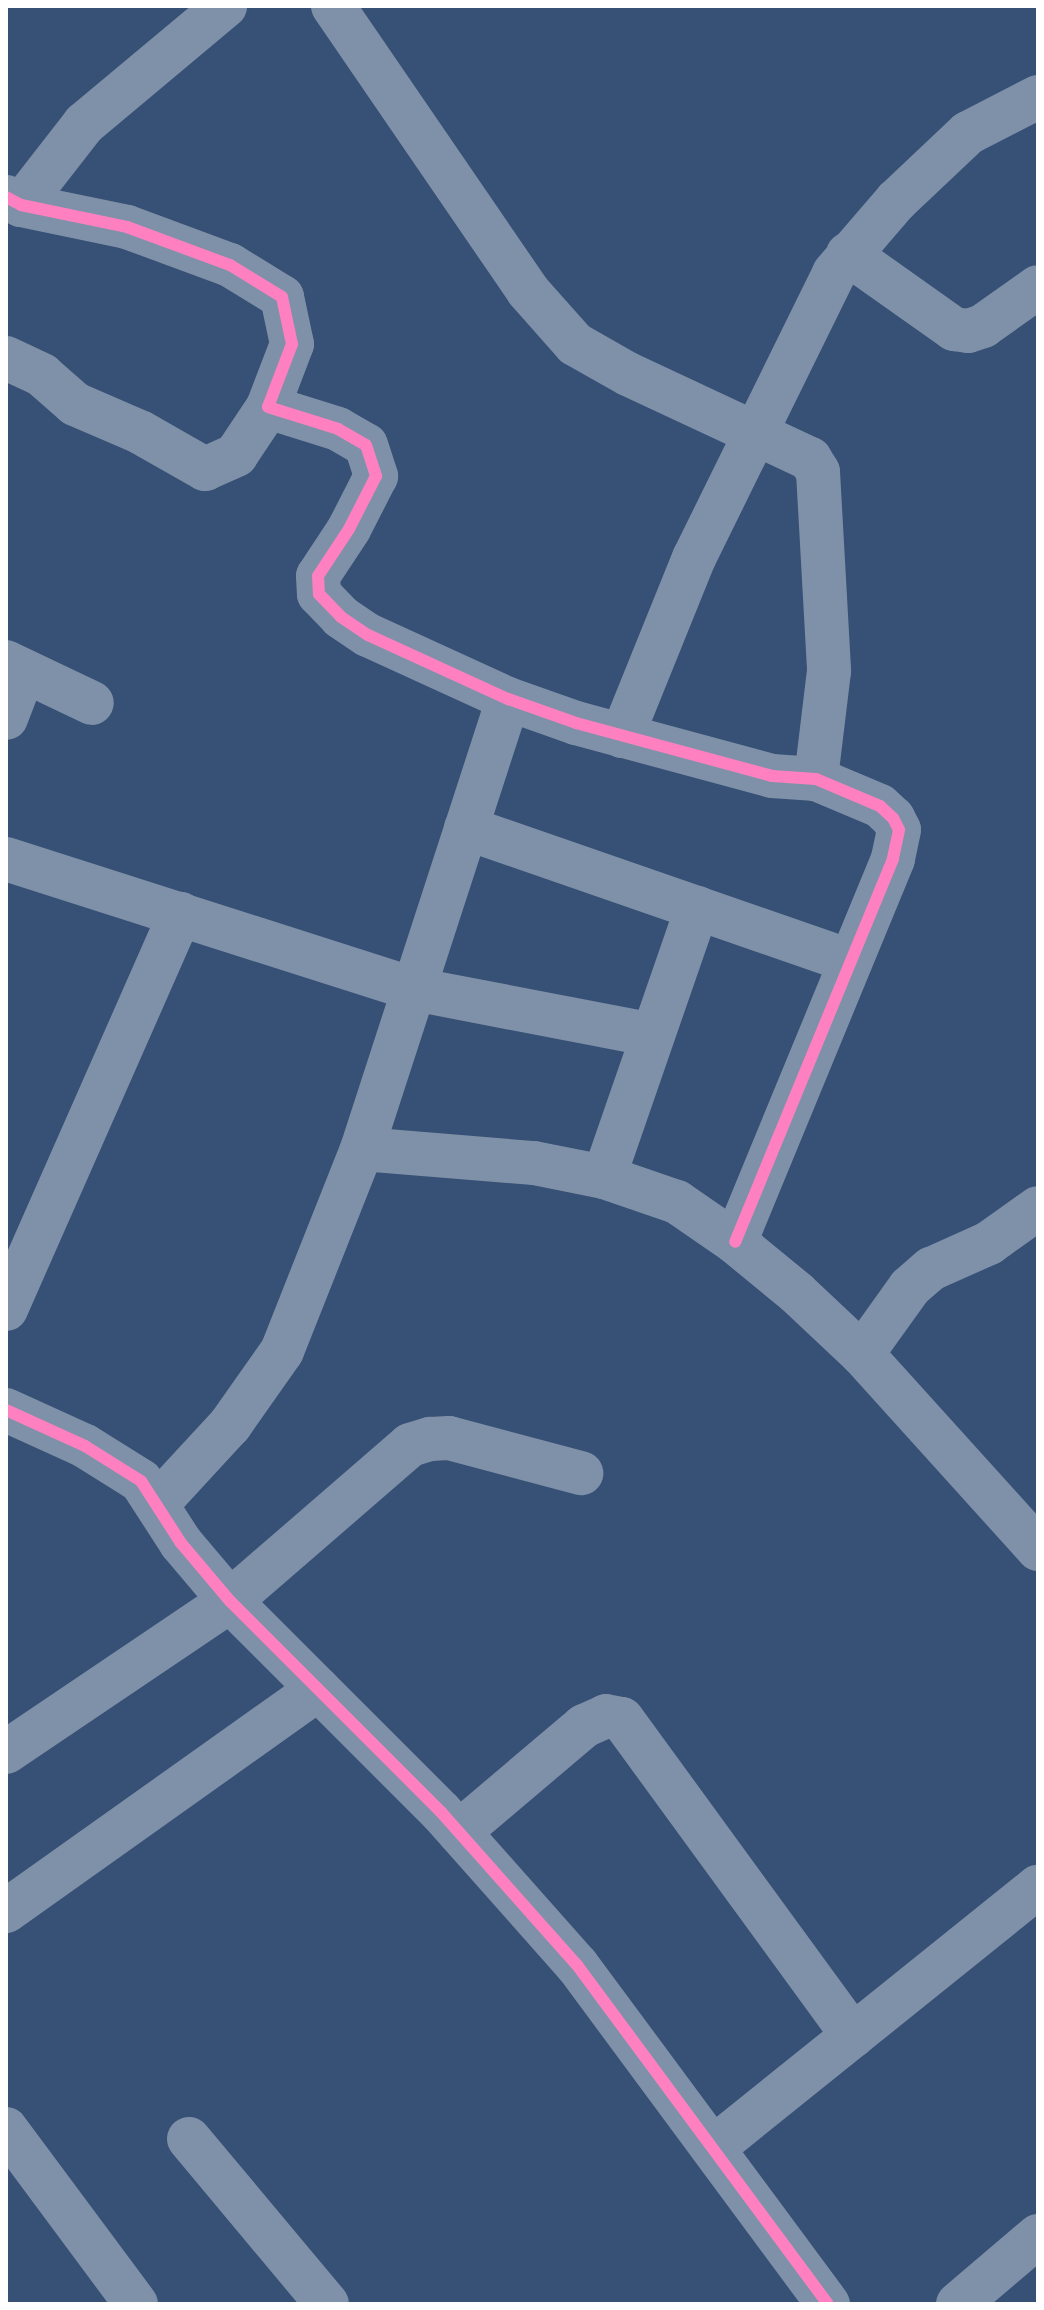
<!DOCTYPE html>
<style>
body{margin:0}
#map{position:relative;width:1044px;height:2310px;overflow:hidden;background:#375075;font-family:Helvetica,sans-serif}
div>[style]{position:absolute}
.street>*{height:44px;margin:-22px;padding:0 22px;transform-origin:22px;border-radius:22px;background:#7f91a8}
.cycleway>*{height:12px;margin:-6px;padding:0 6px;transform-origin:6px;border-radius:6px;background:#ff80c0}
span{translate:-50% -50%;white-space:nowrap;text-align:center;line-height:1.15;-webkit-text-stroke:6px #1e4c8e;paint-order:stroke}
.frame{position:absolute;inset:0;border:8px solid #fff;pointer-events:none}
</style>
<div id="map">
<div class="street">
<div style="left:333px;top:6px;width:345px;rotate:55.6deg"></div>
<div style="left:528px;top:291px;width:71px;rotate:48.4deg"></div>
<div style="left:575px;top:344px;width:61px;rotate:29.5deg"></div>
<div style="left:628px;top:374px;width:201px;rotate:25deg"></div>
<div style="left:810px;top:459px;width:15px;rotate:58deg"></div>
<div style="left:818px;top:472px;width:199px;rotate:86.8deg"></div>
<div style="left:829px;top:671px;width:109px;rotate:96.9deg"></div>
<div style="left:6px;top:197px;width:17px;rotate:28deg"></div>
<div style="left:21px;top:205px;width:108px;rotate:11.7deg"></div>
<div style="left:127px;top:227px;width:110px;rotate:20.3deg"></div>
<div style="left:230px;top:265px;width:61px;rotate:31.6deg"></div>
<div style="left:282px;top:297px;width:48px;rotate:78deg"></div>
<div style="left:292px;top:344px;width:67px;rotate:110.9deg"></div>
<div style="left:268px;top:407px;width:73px;rotate:17.4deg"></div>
<div style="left:338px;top:429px;width:32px;rotate:30deg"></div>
<div style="left:366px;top:445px;width:33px;rotate:72deg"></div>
<div style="left:376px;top:476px;width:59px;rotate:117deg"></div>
<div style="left:349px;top:529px;width:56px;rotate:123.4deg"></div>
<div style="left:318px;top:576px;width:18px;rotate:87deg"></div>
<div style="left:319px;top:594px;width:32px;rotate:46deg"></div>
<div style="left:341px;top:617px;width:32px;rotate:34deg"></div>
<div style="left:368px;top:635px;width:154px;rotate:24.6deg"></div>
<div style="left:508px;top:699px;width:72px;rotate:19.4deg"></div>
<div style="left:576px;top:723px;width:203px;rotate:15.1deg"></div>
<div style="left:772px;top:776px;width:44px;rotate:3.9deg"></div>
<div style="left:816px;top:779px;width:69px;rotate:22.9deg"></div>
<div style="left:880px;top:806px;width:18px;rotate:43deg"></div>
<div style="left:893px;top:818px;width:13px;rotate:63deg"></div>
<div style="left:899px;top:830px;width:30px;rotate:102deg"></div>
<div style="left:893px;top:859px;width:414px;rotate:112.4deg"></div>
<div style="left:21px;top:205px;width:103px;rotate:-52.1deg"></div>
<div style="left:84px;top:124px;width:184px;rotate:-39.9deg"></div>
<div style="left:848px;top:254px;width:130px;rotate:35.3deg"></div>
<div style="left:954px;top:329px;width:14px;rotate:8deg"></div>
<div style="left:968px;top:331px;width:16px;rotate:-18deg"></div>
<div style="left:983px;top:326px;width:67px;rotate:-35.3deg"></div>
<div style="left:6px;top:358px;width:40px;rotate:25deg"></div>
<div style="left:42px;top:375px;width:44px;rotate:41.3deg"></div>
<div style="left:75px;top:404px;width:71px;rotate:23.3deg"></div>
<div style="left:140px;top:432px;width:75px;rotate:29.6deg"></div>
<div style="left:205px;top:469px;width:34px;rotate:-24deg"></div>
<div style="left:236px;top:455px;width:58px;rotate:-56.3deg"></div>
<div style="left:6px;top:662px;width:95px;rotate:25.5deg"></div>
<div style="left:6px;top:718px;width:50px;rotate:-69deg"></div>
<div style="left:622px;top:736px;width:192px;rotate:-68deg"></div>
<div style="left:694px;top:558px;width:318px;rotate:-63.8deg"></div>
<div style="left:834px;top:273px;width:95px;rotate:-49.3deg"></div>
<div style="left:896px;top:201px;width:99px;rotate:-43.4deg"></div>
<div style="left:968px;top:133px;width:79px;rotate:-27.2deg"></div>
<div style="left:466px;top:828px;width:407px;rotate:19.1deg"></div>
<div style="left:6px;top:859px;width:428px;rotate:17.7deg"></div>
<div style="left:414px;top:989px;width:243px;rotate:10.9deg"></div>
<div style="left:362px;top:1149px;width:173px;rotate:4.7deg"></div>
<div style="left:534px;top:1163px;width:71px;rotate:11.3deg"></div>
<div style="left:604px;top:1177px;width:77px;rotate:18.9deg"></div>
<div style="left:677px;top:1202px;width:70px;rotate:34.6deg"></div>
<div style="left:735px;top:1242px;width:80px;rotate:39.4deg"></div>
<div style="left:797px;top:1293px;width:89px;rotate:43.2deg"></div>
<div style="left:862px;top:1354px;width:263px;rotate:47.9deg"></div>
<div style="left:604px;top:1177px;width:285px;rotate:-70.9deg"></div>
<div style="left:6px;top:1309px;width:432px;rotate:-66.2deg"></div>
<div style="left:862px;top:1354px;width:82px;rotate:-54.4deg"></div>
<div style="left:910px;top:1287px;width:28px;rotate:-41deg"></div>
<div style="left:931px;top:1269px;width:64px;rotate:-24.1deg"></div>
<div style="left:989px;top:1243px;width:60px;rotate:-35.5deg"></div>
<div style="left:6px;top:1410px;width:87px;rotate:24.5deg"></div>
<div style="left:85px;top:1446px;width:66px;rotate:32deg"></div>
<div style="left:141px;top:1481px;width:74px;rotate:57.2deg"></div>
<div style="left:181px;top:1543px;width:76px;rotate:49.8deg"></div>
<div style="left:230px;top:1601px;width:298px;rotate:45deg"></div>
<div style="left:441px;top:1812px;width:205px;rotate:48.4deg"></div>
<div style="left:577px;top:1965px;width:422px;rotate:53.5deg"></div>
<div style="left:157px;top:1504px;width:108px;rotate:-47.3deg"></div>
<div style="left:230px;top:1425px;width:90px;rotate:-54.9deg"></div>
<div style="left:282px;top:1351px;width:217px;rotate:-68.4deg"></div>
<div style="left:362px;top:1149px;width:473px;rotate:-72deg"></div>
<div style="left:6px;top:1752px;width:270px;rotate:-34deg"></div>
<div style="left:230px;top:1601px;width:238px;rotate:-40.9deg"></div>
<div style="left:410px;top:1445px;width:21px;rotate:-17deg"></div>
<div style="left:430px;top:1439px;width:19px;rotate:-3deg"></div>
<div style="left:449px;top:1438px;width:137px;rotate:14.9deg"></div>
<div style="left:459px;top:1832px;width:164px;rotate:-40.3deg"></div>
<div style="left:584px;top:1726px;width:24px;rotate:-24deg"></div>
<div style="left:606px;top:1716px;width:16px;rotate:11deg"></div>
<div style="left:622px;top:1719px;width:392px;rotate:53.9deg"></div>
<div style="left:6px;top:1911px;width:383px;rotate:-35.4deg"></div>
<div style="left:6px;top:2129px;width:218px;rotate:53.4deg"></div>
<div style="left:189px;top:2139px;width:215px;rotate:50.1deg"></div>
<div style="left:713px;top:2148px;width:417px;rotate:-38.8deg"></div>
<div style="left:958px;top:2304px;width:105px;rotate:-40.4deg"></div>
</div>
<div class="cycleway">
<div style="left:6px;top:197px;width:17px;rotate:28deg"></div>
<div style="left:21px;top:205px;width:108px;rotate:11.7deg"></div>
<div style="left:127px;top:227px;width:110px;rotate:20.3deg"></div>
<div style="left:230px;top:265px;width:61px;rotate:31.6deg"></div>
<div style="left:282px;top:297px;width:48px;rotate:78deg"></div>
<div style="left:292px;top:344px;width:67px;rotate:110.9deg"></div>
<div style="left:268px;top:407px;width:73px;rotate:17.4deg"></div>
<div style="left:338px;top:429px;width:32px;rotate:30deg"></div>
<div style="left:366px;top:445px;width:33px;rotate:72deg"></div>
<div style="left:376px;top:476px;width:59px;rotate:117deg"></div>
<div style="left:349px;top:529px;width:56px;rotate:123.4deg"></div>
<div style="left:318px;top:576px;width:18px;rotate:87deg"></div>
<div style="left:319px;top:594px;width:32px;rotate:46deg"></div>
<div style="left:341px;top:617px;width:32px;rotate:34deg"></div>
<div style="left:368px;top:635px;width:154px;rotate:24.6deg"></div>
<div style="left:508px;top:699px;width:72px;rotate:19.4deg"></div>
<div style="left:576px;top:723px;width:203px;rotate:15.1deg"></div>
<div style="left:772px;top:776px;width:44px;rotate:3.9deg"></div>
<div style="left:816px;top:779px;width:69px;rotate:22.9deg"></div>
<div style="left:880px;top:806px;width:18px;rotate:43deg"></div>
<div style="left:893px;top:818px;width:13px;rotate:63deg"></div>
<div style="left:899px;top:830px;width:30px;rotate:102deg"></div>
<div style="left:893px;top:859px;width:414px;rotate:112.4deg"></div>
<div style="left:6px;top:1410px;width:87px;rotate:24.5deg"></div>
<div style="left:85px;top:1446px;width:66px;rotate:32deg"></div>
<div style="left:141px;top:1481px;width:74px;rotate:57.2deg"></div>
<div style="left:181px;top:1543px;width:76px;rotate:49.8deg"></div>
<div style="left:230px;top:1601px;width:298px;rotate:45deg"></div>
<div style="left:441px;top:1812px;width:205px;rotate:48.4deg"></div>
<div style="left:577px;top:1965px;width:422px;rotate:53.5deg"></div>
</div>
<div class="frame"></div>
</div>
